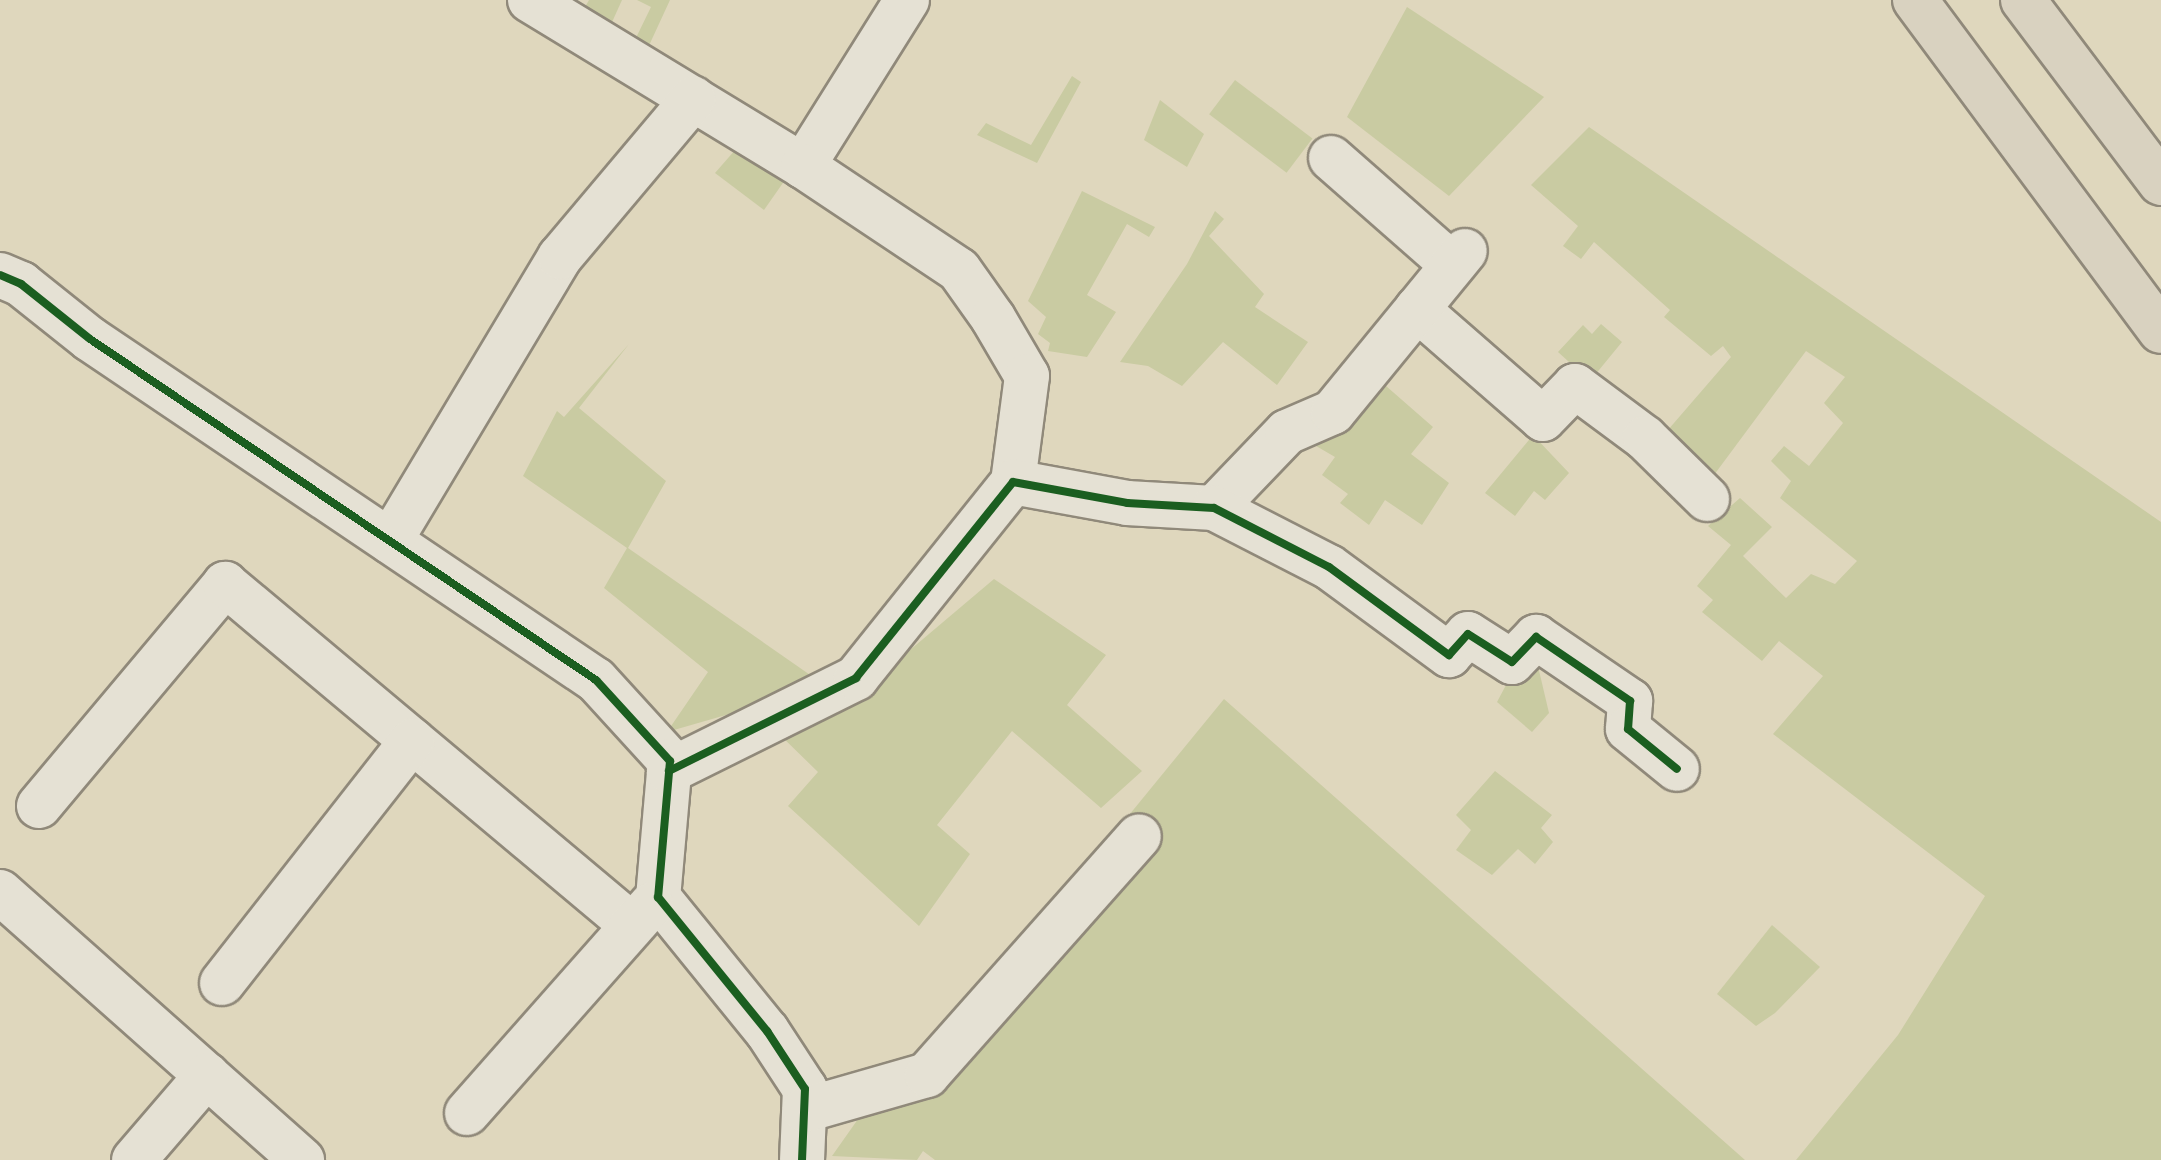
<!DOCTYPE html>
<style>
body{margin:0}
#map{position:relative;width:2161px;height:1160px;overflow:hidden;background:#dfd7bd;font-family:"IM FELL DW Pica",serif}
div>[style]{position:absolute}
.green>*{inset:0;background:#c9cba2;transform-origin:0 0}
.roads{filter:drop-shadow(2px 0 #90897a) drop-shadow(-2px 0 #90897a) drop-shadow(0 2px #90897a) drop-shadow(0 -2px #90897a)}
.minor>*{height:44px;margin:-22px;padding:0 22px;transform-origin:22px;border-radius:22px;background:#e5e1d4}
.trunk>*{height:44px;margin:-22px;padding:0 22px;transform-origin:22px;border-radius:22px;background:#d9d2c0}
.cycleway>*{height:8px;margin:-4px;padding:0 4px;transform-origin:4px;border-radius:4px;background:#1b5e20}
span{translate:-50% -50%;white-space:nowrap;text-align:center;line-height:1.15;-webkit-text-stroke:6px #f4eaca;paint-order:stroke}
</style>
<div id="map">
<div class="green">
<div style="clip-path:polygon(589px 0,622px 0,608px 31px,580px 16px)"></div>
<div style="clip-path:polygon(637px 0,670px 0,646px 52px,632px 46px,651px 7px)"></div>
<div style="clip-path:polygon(1407px 7px,1544px 97px,1449px 196px,1347px 117px)"></div>
<div style="clip-path:polygon(1072px 76px,1081px 82px,1037px 163px,977px 135px,986px 123px,1031px 145px)"></div>
<div style="left:1235px;top:80px;width:97px;height:43px;rotate:37deg"></div>
<div style="clip-path:polygon(1160px 100px,1204px 134px,1187px 167px,1144px 140px)"></div>
<div style="clip-path:polygon(1589px 127px,2161px 522px,2161px 1160px,1796px 1160px,1898px 1035px,1985px 896px,1773px 734px,1823px 676px,1779px 641px,1762px 661px,1702px 612px,1713px 600px,1697px 586px,1731px 545px,1708px 526px,1740px 498px,1772px 527px,1743px 556px,1786px 598px,1811px 574px,1835px 584px,1857px 561px,1780px 498px,1791px 481px,1771px 461px,1784px 446px,1809px 466px,1843px 423px,1824px 403px,1845px 377px,1806px 351px,1714px 475px,1661px 438px,1731px 357px,1723px 346px,1711px 356px,1664px 317px,1670px 310px,1594px 242px,1581px 259px,1563px 246px,1578px 226px,1531px 185px)"></div>
<div style="clip-path:polygon(736px 149px,785px 180px,764px 210px,715px 173px)"></div>
<div style="clip-path:polygon(1082px 191px,1155px 227px,1149px 237px,1127px 224px,1087px 295px,1116px 312px,1087px 357px,1048px 351px,1050px 343px,1038px 334px,1046px 317px,1028px 301px)"></div>
<div style="clip-path:polygon(1215px 211px,1224px 219px,1209px 236px,1264px 294px,1255px 307px,1308px 342px,1277px 385px,1223px 342px,1182px 386px,1148px 366px,1120px 362px,1187px 264px)"></div>
<div style="clip-path:polygon(1601px 324px,1622px 342px,1590px 381px,1558px 352px,1583px 325px,1592px 334px)"></div>
<div style="clip-path:polygon(629px 344px,579px 408px,666px 481px,628px 548px,826px 686px,667px 732px,708px 672px,604px 588px,627px 548px,523px 476px,557px 411px,564px 417px)"></div>
<div style="clip-path:polygon(1378px 379px,1433px 427px,1411px 454px,1449px 483px,1422px 525px,1385px 500px,1369px 525px,1340px 503px,1348px 494px,1322px 475px,1335px 457px,1299px 436px)"></div>
<div style="clip-path:polygon(1533px 435px,1569px 473px,1545px 500px,1534px 491px,1515px 516px,1485px 493px)"></div>
<div style="clip-path:polygon(994px 579px,1106px 655px,1067px 705px,1142px 771px,1101px 808px,1012px 731px,937px 825px,970px 854px,919px 926px,788px 806px,818px 772px,777px 732px,897px 661px)"></div>
<div style="clip-path:polygon(1537px 662px,1549px 713px,1532px 732px,1497px 702px,1513px 672px)"></div>
<div style="clip-path:polygon(1224px 699px,1745px 1160px,935px 1160px,923px 1151px,917px 1160px,832px 1156px,863px 1112px,940px 1046px)"></div>
<div style="clip-path:polygon(1495px 771px,1552px 815px,1541px 828px,1553px 842px,1535px 864px,1518px 849px,1492px 875px,1456px 850px,1471px 830px,1456px 815px)"></div>
<div style="clip-path:polygon(1772px 925px,1820px 967px,1775px 1013px,1756px 1026px,1717px 994px)"></div>
</div>
<div class="roads">
<div class="minor">
<div style="left:530px;top:0;width:320px;rotate:31.3deg"></div>
<div style="left:907px;top:0;width:196px;rotate:122.1deg"></div>
<div style="left:803px;top:166px;width:187px;rotate:33.7deg"></div>
<div style="left:959px;top:270px;width:59px;rotate:54.7deg"></div>
<div style="left:993px;top:318px;width:67px;rotate:59.6deg"></div>
<div style="left:1027px;top:376px;width:107px;rotate:97.5deg"></div>
<div style="left:1331px;top:158px;width:162px;rotate:41.3deg"></div>
<div style="left:0;top:275px;width:23px;rotate:23deg"></div>
<div style="left:21px;top:284px;width:88px;rotate:38.6deg"></div>
<div style="left:90px;top:339px;width:610px;rotate:33.98deg"></div>
<div style="left:596px;top:680px;width:110px;rotate:47.6deg"></div>
<div style="left:670px;top:761px;width:137px;rotate:95deg"></div>
<div style="left:658px;top:897px;width:173px;rotate:50.9deg"></div>
<div style="left:767px;top:1031px;width:69px;rotate:56.8deg"></div>
<div style="left:805px;top:1089px;width:71px;rotate:92.4deg"></div>
<div style="left:1417px;top:309px;width:167px;rotate:41.1deg"></div>
<div style="left:1543px;top:419px;width:46px;rotate:-45.9deg"></div>
<div style="left:1575px;top:386px;width:87px;rotate:36.6deg"></div>
<div style="left:1645px;top:438px;width:87px;rotate:44.5deg"></div>
<div style="left:1214px;top:508px;width:105px;rotate:-46.2deg"></div>
<div style="left:1287px;top:432px;width:50px;rotate:-23.5deg"></div>
<div style="left:1333px;top:412px;width:208px;rotate:-50.7deg"></div>
<div style="left:390px;top:541px;width:331px;rotate:-59.1deg"></div>
<div style="left:560px;top:257px;width:207px;rotate:-49.9deg"></div>
<div style="left:669px;top:771px;width:209px;rotate:-26.4deg"></div>
<div style="left:856px;top:678px;width:251px;rotate:-51.3deg"></div>
<div style="left:1013px;top:482px;width:116px;rotate:10.4deg"></div>
<div style="left:1127px;top:503px;width:87px;rotate:3.3deg"></div>
<div style="left:1214px;top:508px;width:129px;rotate:27.2deg"></div>
<div style="left:1329px;top:567px;width:149px;rotate:36.3deg"></div>
<div style="left:1449px;top:655px;width:28px;rotate:-48deg"></div>
<div style="left:1468px;top:634px;width:52px;rotate:32.5deg"></div>
<div style="left:1512px;top:662px;width:35px;rotate:-46deg"></div>
<div style="left:1536px;top:637px;width:114px;rotate:34.2deg"></div>
<div style="left:1630px;top:701px;width:28px;rotate:94deg"></div>
<div style="left:1628px;top:729px;width:63px;rotate:39.2deg"></div>
<div style="left:39px;top:806px;width:290px;rotate:-50deg"></div>
<div style="left:225px;top:584px;width:531px;rotate:39.96deg"></div>
<div style="left:0;top:892px;width:404px;rotate:41.6deg"></div>
<div style="left:222px;top:983px;width:308px;rotate:-51.9deg"></div>
<div style="left:805px;top:1110px;width:127px;rotate:-16deg"></div>
<div style="left:927px;top:1075px;width:319px;rotate:-48.4deg"></div>
<div style="left:467px;top:1113px;width:278px;rotate:-48.5deg"></div>
<div style="left:134px;top:1160px;width:112px;rotate:-49.3deg"></div>
</div>
<div class="trunk">
<div style="left:1915px;top:0;width:412px;rotate:53.4deg"></div>
<div style="left:2023px;top:0;width:229px;rotate:53deg"></div>
</div>
</div>
<div class="cycleway">
<div style="left:0;top:275px;width:23px;rotate:23deg"></div>
<div style="left:21px;top:284px;width:88px;rotate:38.6deg"></div>
<div style="left:90px;top:339px;width:610px;rotate:33.98deg"></div>
<div style="left:596px;top:680px;width:110px;rotate:47.6deg"></div>
<div style="left:670px;top:761px;width:137px;rotate:95deg"></div>
<div style="left:658px;top:897px;width:173px;rotate:50.9deg"></div>
<div style="left:767px;top:1031px;width:69px;rotate:56.8deg"></div>
<div style="left:805px;top:1089px;width:71px;rotate:92.4deg"></div>
<div style="left:669px;top:771px;width:209px;rotate:-26.4deg"></div>
<div style="left:856px;top:678px;width:251px;rotate:-51.3deg"></div>
<div style="left:1013px;top:482px;width:116px;rotate:10.4deg"></div>
<div style="left:1127px;top:503px;width:87px;rotate:3.3deg"></div>
<div style="left:1214px;top:508px;width:129px;rotate:27.2deg"></div>
<div style="left:1329px;top:567px;width:149px;rotate:36.3deg"></div>
<div style="left:1449px;top:655px;width:28px;rotate:-48deg"></div>
<div style="left:1468px;top:634px;width:52px;rotate:32.5deg"></div>
<div style="left:1512px;top:662px;width:35px;rotate:-46deg"></div>
<div style="left:1536px;top:637px;width:114px;rotate:34.2deg"></div>
<div style="left:1630px;top:701px;width:28px;rotate:94deg"></div>
<div style="left:1628px;top:729px;width:63px;rotate:39.2deg"></div>
</div>
</div>
